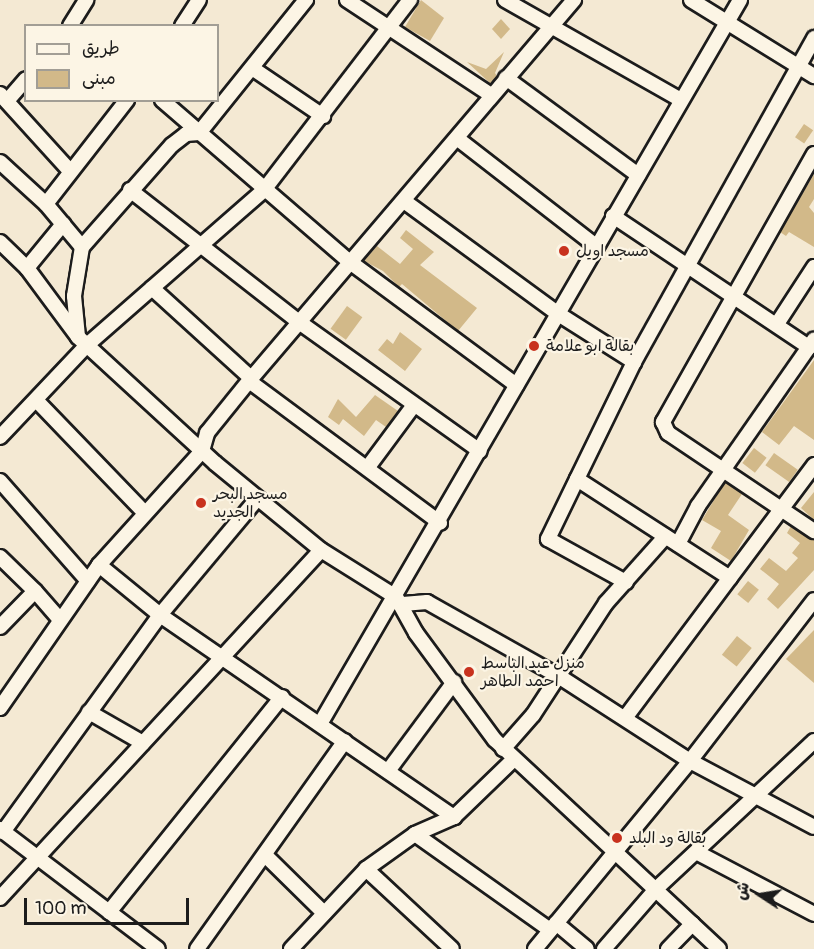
<!DOCTYPE html>
<meta charset="utf-8">
<style>
body{margin:0}
#map{position:relative;width:814px;height:949px;overflow:hidden;background:#f4e9d3;font-family:Pangolin,"Playpen Sans Arabic",sans-serif}
div>[style]{position:absolute}
.building>*{inset:0;background:#d2b989;transform-origin:0 0}
.roads{filter:drop-shadow(2px 0 #1c1c1c) drop-shadow(-2px 0 #1c1c1c) drop-shadow(0 2px #1c1c1c) drop-shadow(0 -2px #1c1c1c)}
.minor>*{height:14px;margin:-7px;padding:0 7px;transform-origin:7px;border-radius:7px;background:#fcf5e5}
.dots>*{width:16px;height:16px;translate:-50% -50%;box-sizing:border-box;border:3px solid #fcf5e5;border-radius:50%}
span{translate:-50% -50%;white-space:nowrap;text-align:center;line-height:1.15;-webkit-text-stroke:4.5px #fcf5e5;paint-order:stroke}
.poi-label{font-size:16px;color:#1c1c1c}
.left{translate:0 -50%;text-align:left}
.legend{position:absolute;left:24px;top:24px;width:195px;height:78px;box-sizing:border-box;background:#fcf5e5;border:2px solid #a29e95;margin:0;padding:8px 10px;list-style:none;font-size:18px;color:#1c1c1c}
.legend li{display:flex;align-items:center;gap:12px;height:30px}
.legend b{width:30px;border:2px solid #a29e95}
.north{position:absolute;left:730px;top:865px;width:60px;height:60px;-webkit-text-stroke:4px #fcf5e5;paint-order:stroke;rotate:282deg;font-size:16px;font-weight:700;line-height:24px;text-align:center;color:#1c1c1c}
.north::after{content:'';display:block;margin:auto;width:21px;height:27px;background:#1c1c1c;clip-path:polygon(50% 0,100% 100%,50% 72%,0 100%)}
.scale{position:absolute;left:24px;top:898px;width:165px;height:27px;box-sizing:border-box;border:3px solid #1c1c1c;border-top:0;padding-left:8px;font-size:18px;line-height:21px;white-space:nowrap;color:#1c1c1c;-webkit-text-stroke:4px #fcf5e5;paint-order:stroke}
</style>
<div id="map">
<div class="building">
<div style="clip-path:polygon(421px 0,444px 18px,430px 41px,405px 27px)"></div>
<div style="clip-path:polygon(501px 19px,510px 29px,501px 39px,492px 29px)"></div>
<div style="clip-path:polygon(504px 52px,495px 73px,497px 76px,491px 84px,467px 62px,486px 69px)"></div>
<div style="left:804px;top:124px;width:11px;height:16px;rotate:34deg"></div>
<div style="clip-path:polygon(814px 174px,814px 199px,809px 207px,814px 213px,814px 247px,789px 232px,786px 236px,780px 232px)"></div>
<div style="clip-path:polygon(406px 230px,434px 252px,420px 265px,477px 308px,458px 331px,402px 284px,399px 287px,383px 271px,364px 261px,377px 246px,400px 264px,413px 249px,400px 238px)"></div>
<div style="left:347px;top:306px;width:19px;height:28px;rotate:36deg"></div>
<div style="clip-path:polygon(400px 332px,422px 349px,405px 371px,378px 350px,387px 339px,393px 344px)"></div>
<div style="clip-path:polygon(814px 360px,814px 440px,794px 426px,779px 445px,762px 432px)"></div>
<div style="clip-path:polygon(375px 395px,398px 411px,386px 427px,376px 420px,364px 436px,343px 419px,339px 425px,328px 417px,338px 399px,356px 417px)"></div>
<div style="left:754px;top:448px;width:16px;height:19px;rotate:38deg"></div>
<div style="left:774px;top:453px;width:29px;height:15px;rotate:35deg"></div>
<div style="clip-path:polygon(725px 482px,742px 494px,728px 515px,749px 530px,731px 561px,711px 548px,721px 531px,702px 520px)"></div>
<div style="clip-path:polygon(814px 492px,814px 520px,801px 508px)"></div>
<div style="clip-path:polygon(791px 526px,814px 540px,814px 570px,778px 609px,767px 599px,779px 584px,760px 569px,769px 558px,786px 571px,798px 558px,792px 553px,800px 543px,787px 533px)"></div>
<div style="left:748px;top:581px;width:14px;height:17px;rotate:39deg"></div>
<div style="clip-path:polygon(814px 630px,814px 683px,786px 659px)"></div>
<div style="left:737px;top:636px;width:19px;height:24px;rotate:39deg"></div>
</div>
<div class="roads">
<div class="minor">
<div style="left:347px;top:0;width:173px;rotate:33.4deg"></div>
<div style="left:505px;top:0;width:202px;rotate:29.6deg"></div>
<div style="left:691px;top:0;width:145px;rotate:31.7deg"></div>
<div style="left:70px;top:26px;width:31px;rotate:-58deg"></div>
<div style="left:182px;top:26px;width:31px;rotate:-57deg"></div>
<div style="left:252px;top:68px;width:86px;rotate:34.1deg"></div>
<div style="left:506px;top:78px;width:164px;rotate:36.3deg"></div>
<div style="left:0;top:94px;width:104px;rotate:47.7deg"></div>
<div style="left:162px;top:100px;width:248px;rotate:40.8deg"></div>
<div style="left:350px;top:262px;width:207px;rotate:36.5deg"></div>
<div style="left:7px;top:101px;width:29px;rotate:-49deg"></div>
<div style="left:199px;top:133px;width:171px;rotate:-51.2deg"></div>
<div style="left:458px;top:139px;width:175px;rotate:37.8deg"></div>
<div style="left:814px;top:154px;width:308px;rotate:119.4deg"></div>
<div style="left:663px;top:422px;width:12px;rotate:66deg"></div>
<div style="left:668px;top:433px;width:176px;rotate:33.9deg"></div>
<div style="left:0;top:162px;width:62px;rotate:42.4deg"></div>
<div style="left:46px;top:204px;width:56px;rotate:50.1deg"></div>
<div style="left:82px;top:247px;width:50px;rotate:99.3deg"></div>
<div style="left:74px;top:296px;width:41px;rotate:84.4deg"></div>
<div style="left:130px;top:190px;width:214px;rotate:38deg"></div>
<div style="left:299px;top:322px;width:222px;rotate:35.5deg"></div>
<div style="left:404px;top:201px;width:193px;rotate:36.2deg"></div>
<div style="left:560px;top:315px;width:88px;rotate:32.4deg"></div>
<div style="left:46px;top:204px;width:132px;rotate:-52.1deg"></div>
<div style="left:613px;top:216px;width:236px;rotate:33.8deg"></div>
<div style="left:0;top:242px;width:37px;rotate:44deg"></div>
<div style="left:27px;top:268px;width:86px;rotate:53.5deg"></div>
<div style="left:78px;top:337px;width:186px;rotate:42.6deg"></div>
<div style="left:215px;top:463px;width:137px;rotate:39.4deg"></div>
<div style="left:321px;top:550px;width:89px;rotate:32.1deg"></div>
<div style="left:396px;top:597px;width:41px;rotate:60.9deg"></div>
<div style="left:416px;top:633px;width:133px;rotate:53.6deg"></div>
<div style="left:495px;top:740px;width:306px;rotate:43deg"></div>
<div style="left:82px;top:247px;width:136px;rotate:-48.6deg"></div>
<div style="left:172px;top:145px;width:18px;rotate:-38deg"></div>
<div style="left:186px;top:134px;width:13px;rotate:-4deg"></div>
<div style="left:27px;top:268px;width:57px;rotate:-50.7deg"></div>
<div style="left:152px;top:288px;width:134px;rotate:42.3deg"></div>
<div style="left:777px;top:324px;width:68px;rotate:-57deg"></div>
<div style="left:249px;top:381px;width:238px;rotate:36.6deg"></div>
<div style="left:37px;top:401px;width:154px;rotate:46.1deg"></div>
<div style="left:0;top:437px;width:127px;rotate:-46.6deg"></div>
<div style="left:87px;top:345px;width:235px;rotate:-41.2deg"></div>
<div style="left:264px;top:190px;width:240px;rotate:-52.5deg"></div>
<div style="left:368px;top:467px;width:77px;rotate:-53.4deg"></div>
<div style="left:577px;top:479px;width:67px;rotate:115.8deg"></div>
<div style="left:548px;top:539px;width:89px;rotate:28.9deg"></div>
<div style="left:0;top:481px;width:133px;rotate:48.7deg"></div>
<div style="left:678px;top:544px;width:43px;rotate:-62.2deg"></div>
<div style="left:698px;top:506px;width:203px;rotate:-55.1deg"></div>
<div style="left:0;top:557px;width:49px;rotate:44.2deg"></div>
<div style="left:99px;top:565px;width:79px;rotate:39.3deg"></div>
<div style="left:160px;top:615px;width:357px;rotate:34.5deg"></div>
<div style="left:454px;top:817px;width:82px;rotate:-44deg"></div>
<div style="left:730px;top:578px;width:182px;rotate:-147.1deg"></div>
<div style="left:577px;top:479px;width:130px;rotate:-64deg"></div>
<div style="left:634px;top:362px;width:371px;rotate:-60.9deg"></div>
<div style="left:403px;top:604px;width:24px;rotate:-5deg"></div>
<div style="left:427px;top:602px;width:153px;rotate:29.4deg"></div>
<div style="left:560px;top:677px;width:155px;rotate:32.9deg"></div>
<div style="left:690px;top:761px;width:140px;rotate:28deg"></div>
<div style="left:0;top:627px;width:50px;rotate:-45.8deg"></div>
<div style="left:35px;top:591px;width:37px;rotate:49deg"></div>
<div style="left:0;top:708px;width:174px;rotate:-55.3deg"></div>
<div style="left:99px;top:565px;width:154px;rotate:-47.9deg"></div>
<div style="left:202px;top:451px;width:19px;rotate:-74deg"></div>
<div style="left:207px;top:433px;width:67px;rotate:-51.1deg"></div>
<div style="left:249px;top:381px;width:501px;rotate:-49.54deg"></div>
<div style="left:89px;top:712px;width:62px;rotate:29.9deg"></div>
<div style="left:625px;top:718px;width:316px;rotate:-53.2deg"></div>
<div style="left:320px;top:724px;width:837px;rotate:-59.88deg"></div>
<div style="left:503px;top:749px;width:45px;rotate:-48.6deg"></div>
<div style="left:533px;top:715px;width:134px;rotate:-56.9deg"></div>
<div style="left:606px;top:603px;width:89px;rotate:-48.2deg"></div>
<div style="left:388px;top:771px;width:111px;rotate:-53.4deg"></div>
<div style="left:0;top:829px;width:198px;rotate:37.2deg"></div>
<div style="left:3px;top:832px;width:268px;rotate:-54.1deg"></div>
<div style="left:160px;top:615px;width:151px;rotate:-50.1deg"></div>
<div style="left:415px;top:834px;width:166px;rotate:35.4deg"></div>
<div style="left:698px;top:853px;width:131px;rotate:27.7deg"></div>
<div style="left:265px;top:855px;width:83px;rotate:44.5deg"></div>
<div style="left:366px;top:869px;width:117px;rotate:42.9deg"></div>
<div style="left:0;top:898px;width:473px;rotate:-47.3deg"></div>
<div style="left:109px;top:912px;width:276px;rotate:-51.2deg"></div>
<div style="left:556px;top:923px;width:40px;rotate:40deg"></div>
<div style="left:197px;top:949px;width:255px;rotate:-54.6deg"></div>
<div style="left:291px;top:949px;width:110px;rotate:-46.8deg"></div>
<div style="left:366px;top:869px;width:60px;rotate:-35.5deg"></div>
<div style="left:415px;top:834px;width:43px;rotate:-23.6deg"></div>
<div style="left:535px;top:949px;width:244px;rotate:-50.5deg"></div>
<div style="left:690px;top:761px;width:203px;rotate:-52.4deg"></div>
<div style="left:604px;top:949px;width:81px;rotate:-49deg"></div>
<div style="left:657px;top:888px;width:215px;rotate:-43.1deg"></div>
<div style="left:668px;top:949px;width:35px;rotate:-46deg"></div>
</div>
</div>
<div class="dots">
<div style="left:564px;top:251px;background:#c8321e"></div>
<div style="left:534px;top:346px;background:#c8321e"></div>
<div style="left:201px;top:503px;background:#c8321e"></div>
<div style="left:469px;top:672px;background:#c8321e"></div>
<div style="left:617px;top:838px;background:#c8321e"></div>
</div>
<div class="poi-label">
<span class="left" style="left:576px;top:251px">مسجد اويل</span>
<span class="left" style="left:546px;top:346px">بقالة ابو علامة</span>
<span class="left" style="left:213px;top:503px">مسجد البحر<br>الجديد</span>
<span class="left" style="left:481px;top:672px">منزل عبد الباسط<br>احمد الطاهر</span>
<span class="left" style="left:629px;top:838px">بقالة ود البلد</span>
</div>
<ul class="legend">
<li><b style="height:8px;background:#fcf5e5"></b>طريق</li>
<li><b style="height:16px;background:#d2b989"></b>مبنى</li>
</ul>
<div class="north">ش</div>
<div class="scale">100 m</div>
</div>
